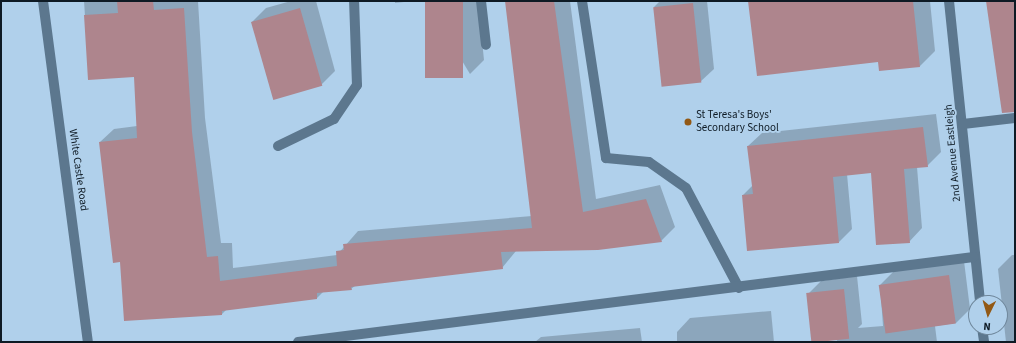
<!DOCTYPE html>
<style>
body{margin:0}
#map{position:relative;width:1016px;height:343px;overflow:hidden;background:#b0d0eb;font-family:"Source Sans 3",sans-serif}
div>[style]{position:absolute}
.shadow>*{inset:0;background:#0003}
.building>*{inset:0;background:#ae858d;transform-origin:0 0}
.minor>*{height:10px;margin:-5px;padding:0 5px;transform-origin:5px;border-radius:5px;background:#5c778e}
.dots>*{width:11px;height:11px;translate:-50% -50%;box-sizing:border-box;border:2px solid #b0d0eb;border-radius:50%}
span{translate:-50% -50%;white-space:nowrap;text-align:center;line-height:1.15;-webkit-text-stroke:4px #b0d0eb;paint-order:stroke}
.poi-label{font-size:11px;color:#0e1a24}
.left{translate:0 -50%;text-align:left}
.street-label{font-size:11px;color:#0e1a24}
.frame{position:absolute;inset:0;border:2px solid #0e1a24;pointer-events:none}
.north{position:absolute;left:968px;top:295px;width:40px;height:40px;box-sizing:border-box;background:#b0d0eb;border:1px solid #6f879b;border-radius:50%;rotate:185deg;font-size:11px;font-weight:700;line-height:16px;text-align:center;color:#0e1a24}
.north::after{content:'';display:block;margin:auto;width:14px;height:18px;background:#925814;clip-path:polygon(50% 0,100% 100%,50% 72%,0 100%)}
</style>
<div id="map">
<div class="shadow">
<div style="clip-path:polygon(84px 1px,198px 1px,205px 118px,221px 243px,232px 243px,233px 268px,337px 255px,358px 231px,532px 216px,506px 1px,570px 1px,596px 199px,660px 185px,675px 227px,661px 241px,516px 251px,502px 268px,356px 285px,351px 289px,324px 291px,317px 298px,227px 309px,222px 314px,121px 261px,100px 142px,114px 129px,137px 126px,135px 76px,89px 79px)"></div>
<div style="clip-path:polygon(291px 1px,316px 1px,335px 71px,321px 85px,252px 22px,266px 8px)"></div>
<div style="clip-path:polygon(395px 1px,413px 1px,395px 3px)"></div>
<div style="clip-path:polygon(426px 1px,478px 1px,484px 60px,470px 74px)"></div>
<div style="clip-path:polygon(660px 1px,707px 1px,714px 69px,700px 82px,654px 7px)"></div>
<div style="clip-path:polygon(749px 1px,930px 1px,935px 51px,920px 66px,880px 70px,879px 61px)"></div>
<div style="clip-path:polygon(936px 114px,941px 152px,927px 166px,917px 167px,922px 228px,909px 242px,872px 172px,847px 174px,852px 229px,839px 242px,743px 195px,753px 185px,748px 146px,762px 133px)"></div>
<div style="clip-path:polygon(1012px 255px,1015px 255px,1015px 342px,1006px 342px,998px 269px)"></div>
<div style="clip-path:polygon(964px 261px,970px 309px,956px 323px,935px 326px,937px 342px,836px 342px,838px 339px,814px 342px,807px 295px,821px 281px,857px 276px,862px 324px,858px 328px,883px 326px,880px 285px,895px 270px)"></div>
<div style="clip-path:polygon(771px 311px,774px 342px,677px 342px,677px 332px,690px 318px)"></div>
<div style="clip-path:polygon(640px 328px,642px 342px,535px 342px,541px 337px)"></div>
</div>
<div class="building">
<div style="clip-path:polygon(117px 1px,153px 1px,154px 10px,184px 8px,192px 132px,207px 257px,218px 256px,220px 281px,337px 266px,336px 251px,344px 250px,343px 244px,532px 228px,505px 1px,554px 1px,583px 212px,646px 199px,662px 242px,598px 250px,501px 252px,503px 269px,351px 287px,352px 290px,317px 293px,317px 299px,222px 311px,222px 315px,124px 321px,120px 262px,113px 263px,99px 142px,137px 138px,134px 77px,88px 80px,84px 15px,118px 13px)"></div>
<div style="left:425px;top:1px;width:38px;height:77px"></div>
<div style="clip-path:polygon(748px 1px,913px 1px,920px 67px,879px 71px,878px 62px,757px 76px)"></div>
<div style="clip-path:polygon(986px 1px,1015px 1px,1015px 112px,1002px 113px)"></div>
<div style="left:693px;top:3px;width:80px;height:40px;rotate:84deg"></div>
<div style="left:300px;top:8px;width:81px;height:51px;rotate:74deg"></div>
<div style="clip-path:polygon(923px 127px,928px 167px,904px 169px,910px 243px,876px 245px,871px 173px,833px 177px,839px 243px,747px 251px,742px 195px,753px 194px,747px 146px)"></div>
<div style="left:949px;top:275px;width:49px;height:71px;rotate:82deg"></div>
<div style="left:844px;top:289px;width:50px;height:38px;rotate:84deg"></div>
</div>
<div class="minor">
<div style="left:43px;top:1px;width:344px;rotate:82.5deg"></div>
<div style="left:481px;top:1px;width:44px;rotate:83.5deg"></div>
<div style="left:582px;top:1px;width:159px;rotate:81.3deg"></div>
<div style="left:606px;top:158px;width:43px;rotate:5.3deg"></div>
<div style="left:649px;top:162px;width:45px;rotate:35.1deg"></div>
<div style="left:686px;top:188px;width:113px;rotate:62.1deg"></div>
<div style="left:949px;top:1px;width:304px;rotate:84.1deg"></div>
<div style="left:963px;top:124px;width:52px;rotate:-6.6deg"></div>
<div style="left:278px;top:146px;width:62px;rotate:-25.7deg"></div>
<div style="left:334px;top:119px;width:41px;rotate:-55.9deg"></div>
<div style="left:357px;top:85px;width:84px;rotate:-92deg"></div>
<div style="left:982px;top:327px;width:15px;rotate:82deg"></div>
<div style="left:298px;top:342px;width:681px;rotate:-7.17deg"></div>
</div>
<div class="dots">
<div style="left:688px;top:122px;background:#925814"></div>
</div>
<div class="poi-label">
<span class="left" style="left:696px;top:122px">St Teresa's Boys'<br>Secondary School</span>
</div>
<div class="street-label">
<span style="left:953px;top:153px;rotate:-95deg">2nd Avenue Eastleigh</span>
<span style="left:78px;top:170px;rotate:82deg">White Castle Road</span>
</div>
<div class="frame"></div>
<div class="north">N</div>
</div>
